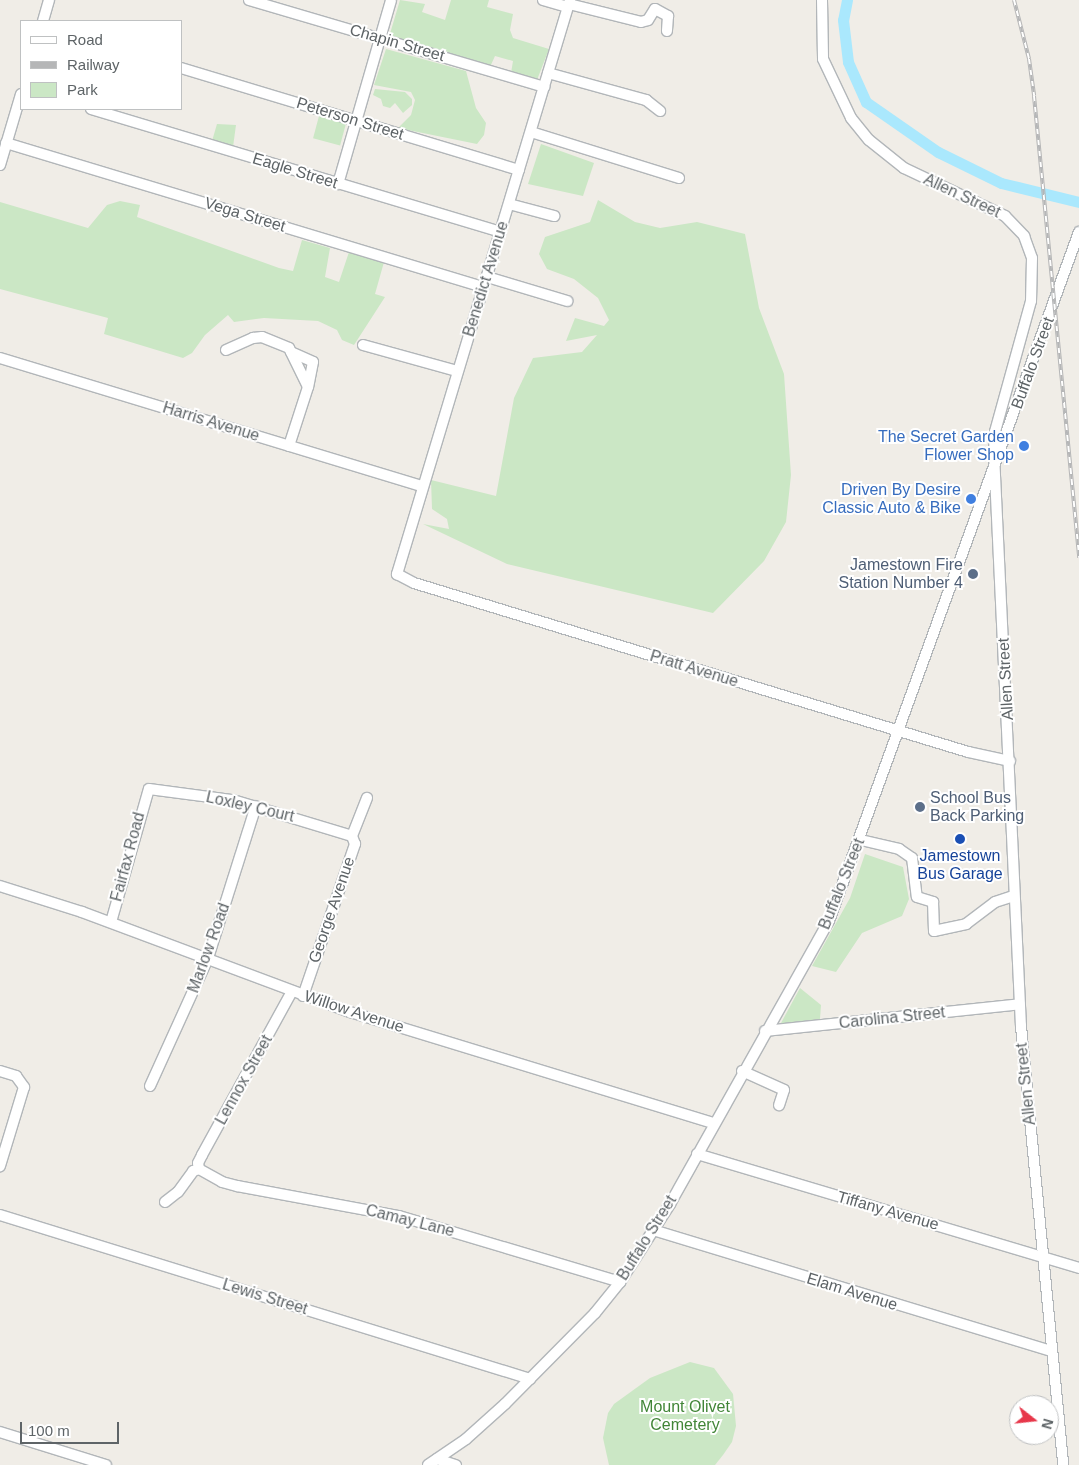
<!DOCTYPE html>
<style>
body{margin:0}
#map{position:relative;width:1079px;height:1465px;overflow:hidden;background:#f0ede7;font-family:Helvetica,sans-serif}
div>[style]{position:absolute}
.green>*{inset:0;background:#cbe7c5;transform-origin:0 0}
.river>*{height:11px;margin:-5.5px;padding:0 5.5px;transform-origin:5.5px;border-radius:5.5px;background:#aae8fd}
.roads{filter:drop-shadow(1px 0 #b2b6b9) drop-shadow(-1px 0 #b2b6b9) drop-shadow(0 1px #b2b6b9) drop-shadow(0 -1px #b2b6b9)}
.minor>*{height:10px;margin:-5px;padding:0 5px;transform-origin:5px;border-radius:5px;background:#fff}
.rail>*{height:4px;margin-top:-2px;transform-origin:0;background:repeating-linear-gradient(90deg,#fff 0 5.5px,#b5b6b7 0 11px);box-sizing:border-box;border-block:1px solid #b5b6b7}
.dots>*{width:14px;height:14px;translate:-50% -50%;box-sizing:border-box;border:2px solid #fff;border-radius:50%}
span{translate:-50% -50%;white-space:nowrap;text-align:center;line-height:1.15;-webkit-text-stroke:4px #fff;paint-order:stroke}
.street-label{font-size:16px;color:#5e6467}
.shop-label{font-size:16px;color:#366cbe}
.right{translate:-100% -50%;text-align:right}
.service-label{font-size:16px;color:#4e5e75}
.left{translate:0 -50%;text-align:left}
.transit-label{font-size:16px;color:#164399}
.park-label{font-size:16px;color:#418537}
.legend{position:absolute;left:20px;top:20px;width:162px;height:90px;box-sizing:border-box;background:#fff;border:1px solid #bfc1c2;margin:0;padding:6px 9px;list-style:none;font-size:15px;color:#5e6467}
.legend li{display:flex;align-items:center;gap:10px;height:25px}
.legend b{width:25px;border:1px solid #bfc1c2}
.north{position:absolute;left:1009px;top:1395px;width:50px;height:50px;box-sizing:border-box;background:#fff;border:1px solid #bfc1c2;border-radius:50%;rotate:106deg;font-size:14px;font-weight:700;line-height:20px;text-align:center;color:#5e6467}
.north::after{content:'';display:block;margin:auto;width:18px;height:22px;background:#e7374a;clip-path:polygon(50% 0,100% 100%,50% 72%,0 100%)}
.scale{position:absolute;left:20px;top:1422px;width:99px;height:22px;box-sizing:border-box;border:2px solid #5e6467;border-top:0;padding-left:6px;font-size:15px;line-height:18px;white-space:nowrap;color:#5e6467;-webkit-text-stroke:4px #fff;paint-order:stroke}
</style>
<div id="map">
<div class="green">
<div style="clip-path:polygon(400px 0,425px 4px,422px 12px,445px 20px,451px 0,489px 0,487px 7px,513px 14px,510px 30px,513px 38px,549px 49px,537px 80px,511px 73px,513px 61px,495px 56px,490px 67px,389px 37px)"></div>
<div style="clip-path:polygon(386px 49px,466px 71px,476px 108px,486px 123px,484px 135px,477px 144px,398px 128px,411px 115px,415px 100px,411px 92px,374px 85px)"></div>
<div style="clip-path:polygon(375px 89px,405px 92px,412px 99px,412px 105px,403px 113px,395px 103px,390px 108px,383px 106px,381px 99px,373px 95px)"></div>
<div style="left:319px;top:116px;width:28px;height:23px;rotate:15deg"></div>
<div style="clip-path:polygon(217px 124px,236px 125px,233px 147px,212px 141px)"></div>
<div style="clip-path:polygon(541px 144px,594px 163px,583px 196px,528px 184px)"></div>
<div style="clip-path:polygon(598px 200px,635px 222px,660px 228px,697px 222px,745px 234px,759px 308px,784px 374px,791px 475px,786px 522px,764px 561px,713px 613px,507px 564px,423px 524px,449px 529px,447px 519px,432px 509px,431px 480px,496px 496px,514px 398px,533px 358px,582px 352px,597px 335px,566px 341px,575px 318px,604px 326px,609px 320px,598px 298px,574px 279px,547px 269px,539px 254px,545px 237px,590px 222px)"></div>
<div style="clip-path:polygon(120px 201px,140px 205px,137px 217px,279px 268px,293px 271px,302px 240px,330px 248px,325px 277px,339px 282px,349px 252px,384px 262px,375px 294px,385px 297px,354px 345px,342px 340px,337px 330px,318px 321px,264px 318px,234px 322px,228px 315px,205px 335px,192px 353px,183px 358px,104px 334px,108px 318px,0 289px,0 202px,88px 228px,107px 205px)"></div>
<div style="clip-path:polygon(865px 854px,903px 867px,909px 899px,902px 916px,862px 933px,836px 972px,812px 966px,850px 898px)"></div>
<div style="clip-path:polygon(800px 988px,821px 1005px,820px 1019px,810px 1023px,781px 1023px)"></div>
<div style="clip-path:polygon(690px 1362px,714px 1368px,733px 1394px,736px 1426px,732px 1442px,723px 1455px,715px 1465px,609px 1465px,603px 1438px,608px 1413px,614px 1404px,650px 1378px)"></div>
</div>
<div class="river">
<div style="left:847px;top:0;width:20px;rotate:101deg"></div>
<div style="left:843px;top:20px;width:42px;rotate:83.2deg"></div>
<div style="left:848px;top:62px;width:44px;rotate:65.8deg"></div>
<div style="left:866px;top:102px;width:88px;rotate:34.8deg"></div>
<div style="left:938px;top:152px;width:70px;rotate:26.2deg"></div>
<div style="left:1001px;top:183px;width:80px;rotate:13.7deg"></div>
</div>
<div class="roads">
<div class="minor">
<div style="left:249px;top:0;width:308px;rotate:16.4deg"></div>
<div style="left:543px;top:0;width:26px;rotate:16deg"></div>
<div style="left:570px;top:0;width:600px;rotate:106.77deg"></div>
<div style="left:397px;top:574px;width:19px;rotate:28deg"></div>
<div style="left:414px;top:583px;width:579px;rotate:16.96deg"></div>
<div style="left:968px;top:752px;width:43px;rotate:12.1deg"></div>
<div style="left:822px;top:0;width:59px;rotate:89deg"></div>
<div style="left:823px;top:59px;width:65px;rotate:64.6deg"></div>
<div style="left:851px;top:118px;width:28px;rotate:51deg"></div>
<div style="left:869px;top:140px;width:45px;rotate:38.7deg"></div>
<div style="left:904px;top:168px;width:112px;rotate:25.4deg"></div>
<div style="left:1005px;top:216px;width:28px;rotate:46deg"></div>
<div style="left:1024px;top:236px;width:23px;rotate:70deg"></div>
<div style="left:1032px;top:258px;width:43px;rotate:91.3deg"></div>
<div style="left:1031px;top:301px;width:136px;rotate:105.4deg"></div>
<div style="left:995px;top:432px;width:22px;rotate:93deg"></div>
<div style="left:994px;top:454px;width:573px;rotate:87.3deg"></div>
<div style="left:1021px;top:1026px;width:441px;rotate:84.5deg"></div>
<div style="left:569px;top:4px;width:74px;rotate:14deg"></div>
<div style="left:641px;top:22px;width:7px;rotate:-16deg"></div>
<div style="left:648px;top:20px;width:13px;rotate:-58deg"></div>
<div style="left:655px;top:9px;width:15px;rotate:28deg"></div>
<div style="left:668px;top:16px;width:15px;rotate:94deg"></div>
<div style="left:43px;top:21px;width:22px;rotate:-74deg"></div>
<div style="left:181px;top:68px;width:353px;rotate:16.8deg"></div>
<div style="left:548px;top:73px;width:102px;rotate:15.4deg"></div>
<div style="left:646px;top:100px;width:18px;rotate:38deg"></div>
<div style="left:91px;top:109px;width:428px;rotate:16.7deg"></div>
<div style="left:531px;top:132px;width:155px;rotate:17.3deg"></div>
<div style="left:6px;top:143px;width:499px;rotate:16.8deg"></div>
<div style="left:0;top:165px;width:74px;rotate:-73.5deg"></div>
<div style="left:338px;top:184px;width:191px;rotate:-73.9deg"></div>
<div style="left:509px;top:204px;width:47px;rotate:14.9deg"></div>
<div style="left:487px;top:277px;width:84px;rotate:16.7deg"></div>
<div style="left:363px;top:345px;width:98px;rotate:15.5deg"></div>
<div style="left:226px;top:350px;width:30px;rotate:-24deg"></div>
<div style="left:253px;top:338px;width:9px;rotate:-6deg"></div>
<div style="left:262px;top:337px;width:29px;rotate:22deg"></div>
<div style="left:289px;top:348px;width:43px;rotate:64deg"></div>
<div style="left:308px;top:387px;width:62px;rotate:107.9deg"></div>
<div style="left:291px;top:352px;width:24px;rotate:24deg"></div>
<div style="left:313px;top:362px;width:25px;rotate:101deg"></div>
<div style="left:0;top:358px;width:440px;rotate:16.9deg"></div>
<div style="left:861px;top:840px;width:39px;rotate:13deg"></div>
<div style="left:899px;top:849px;width:16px;rotate:35deg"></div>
<div style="left:912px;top:858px;width:39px;rotate:83deg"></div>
<div style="left:917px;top:897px;width:17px;rotate:17deg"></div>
<div style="left:933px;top:902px;width:29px;rotate:88deg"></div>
<div style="left:934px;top:931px;width:33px;rotate:-12deg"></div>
<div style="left:966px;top:924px;width:36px;rotate:-37deg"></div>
<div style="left:995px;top:902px;width:19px;rotate:-18deg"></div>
<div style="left:0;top:886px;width:86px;rotate:17.6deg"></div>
<div style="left:82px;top:912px;width:286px;rotate:20.5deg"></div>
<div style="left:350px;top:1012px;width:380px;rotate:17deg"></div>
<div style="left:111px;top:922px;width:138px;rotate:-74.1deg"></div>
<div style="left:149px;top:789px;width:85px;rotate:7.5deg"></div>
<div style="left:233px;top:800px;width:124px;rotate:16.8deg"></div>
<div style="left:303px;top:996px;width:161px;rotate:-71.1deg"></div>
<div style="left:355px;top:844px;width:9px;rotate:-111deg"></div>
<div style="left:352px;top:836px;width:41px;rotate:-68.5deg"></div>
<div style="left:765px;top:1031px;width:256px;rotate:-6deg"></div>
<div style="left:0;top:1071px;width:17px;rotate:17deg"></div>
<div style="left:16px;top:1076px;width:14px;rotate:54deg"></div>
<div style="left:24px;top:1087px;width:83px;rotate:106.9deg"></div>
<div style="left:742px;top:1071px;width:46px;rotate:24.3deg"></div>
<div style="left:784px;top:1090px;width:16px;rotate:108deg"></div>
<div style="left:150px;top:1086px;width:141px;rotate:-65.6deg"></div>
<div style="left:208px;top:958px;width:159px;rotate:-72.5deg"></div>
<div style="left:697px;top:1154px;width:399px;rotate:16.6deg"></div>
<div style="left:199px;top:1169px;width:26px;rotate:29deg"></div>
<div style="left:222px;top:1182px;width:16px;rotate:15deg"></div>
<div style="left:237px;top:1186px;width:165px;rotate:10.5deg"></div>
<div style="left:399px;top:1216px;width:231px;rotate:16.6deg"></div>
<div style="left:199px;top:1169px;width:6px;rotate:-99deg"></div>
<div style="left:198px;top:1163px;width:9px;rotate:-63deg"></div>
<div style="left:202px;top:1155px;width:187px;rotate:-61.2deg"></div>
<div style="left:165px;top:1202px;width:16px;rotate:-38deg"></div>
<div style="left:178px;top:1192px;width:26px;rotate:-54deg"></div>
<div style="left:193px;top:1171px;width:6px;rotate:-18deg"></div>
<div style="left:0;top:1215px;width:555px;rotate:17.19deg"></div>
<div style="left:653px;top:1230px;width:417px;rotate:16.9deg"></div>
<div style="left:0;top:1432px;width:111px;rotate:17.3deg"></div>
<div style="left:437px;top:1459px;width:20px;rotate:18deg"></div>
<div style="left:428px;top:1465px;width:46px;rotate:-34.4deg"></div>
<div style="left:466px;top:1439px;width:52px;rotate:-41.9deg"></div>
<div style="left:505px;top:1404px;width:128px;rotate:-45.3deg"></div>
<div style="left:595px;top:1313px;width:40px;rotate:-51deg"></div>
<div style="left:620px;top:1282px;width:93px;rotate:-57.3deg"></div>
<div style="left:670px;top:1204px;width:325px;rotate:-60.7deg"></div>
<div style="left:829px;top:921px;width:733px;rotate:-70.06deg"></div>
</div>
</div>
<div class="rail">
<div style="left:1014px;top:0;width:61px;rotate:75.7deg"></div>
<div style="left:1029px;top:59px;width:37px;rotate:82deg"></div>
<div style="left:1034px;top:96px;width:464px;rotate:84.4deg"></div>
</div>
<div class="dots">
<div style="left:1024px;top:446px;background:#3f7fe0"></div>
<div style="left:971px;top:499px;background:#3f7fe0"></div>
<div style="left:973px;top:574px;background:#5c6f8a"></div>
<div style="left:920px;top:807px;background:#5c6f8a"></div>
<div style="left:960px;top:839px;background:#1a4fb4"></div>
</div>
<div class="street-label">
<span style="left:397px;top:43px;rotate:16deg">Chapin Street</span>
<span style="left:350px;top:119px;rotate:17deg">Peterson Street</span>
<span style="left:295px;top:171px;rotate:17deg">Eagle Street</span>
<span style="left:962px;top:196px;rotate:25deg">Allen Street</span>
<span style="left:245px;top:215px;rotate:17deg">Vega Street</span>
<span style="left:486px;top:279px;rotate:-73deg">Benedict Avenue</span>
<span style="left:1033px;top:363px;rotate:-70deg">Buffalo Street</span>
<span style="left:211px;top:422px;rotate:17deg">Harris Avenue</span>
<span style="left:694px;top:669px;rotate:17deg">Pratt Avenue</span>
<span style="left:1006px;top:679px;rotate:-93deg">Allen Street</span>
<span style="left:250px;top:807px;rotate:13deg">Loxley Court</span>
<span style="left:128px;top:857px;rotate:-75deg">Fairfax Road</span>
<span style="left:842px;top:884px;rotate:-68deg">Buffalo Street</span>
<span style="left:332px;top:910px;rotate:-71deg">George Avenue</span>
<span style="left:209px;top:948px;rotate:-70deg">Marlow Road</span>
<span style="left:354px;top:1012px;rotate:18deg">Willow Avenue</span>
<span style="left:892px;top:1018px;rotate:-6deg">Carolina Street</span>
<span style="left:244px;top:1080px;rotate:-61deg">Lennox Street</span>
<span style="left:1026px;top:1084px;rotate:-96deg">Allen Street</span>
<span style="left:888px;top:1211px;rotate:16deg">Tiffany Avenue</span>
<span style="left:410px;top:1221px;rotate:14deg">Camay Lane</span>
<span style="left:647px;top:1238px;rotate:-58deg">Buffalo Street</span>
<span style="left:852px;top:1292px;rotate:17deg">Elam Avenue</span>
<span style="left:265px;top:1297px;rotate:17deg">Lewis Street</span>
</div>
<div class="shop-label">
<span class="right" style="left:1014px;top:446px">The Secret Garden<br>Flower Shop</span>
<span class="right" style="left:961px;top:499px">Driven By Desire<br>Classic Auto &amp; Bike</span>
</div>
<div class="service-label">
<span class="right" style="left:963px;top:574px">Jamestown Fire<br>Station Number 4</span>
<span class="left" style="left:930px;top:807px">School Bus<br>Back Parking</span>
</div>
<div class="transit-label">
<span style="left:960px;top:865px">Jamestown<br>Bus Garage</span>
</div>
<div class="park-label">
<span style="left:685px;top:1416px">Mount Olivet<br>Cemetery</span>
</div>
<ul class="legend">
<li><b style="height:6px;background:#fff"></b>Road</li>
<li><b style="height:6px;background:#b5b6b7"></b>Railway</li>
<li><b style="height:14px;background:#cbe7c5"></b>Park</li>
</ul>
<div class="north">N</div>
<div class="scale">100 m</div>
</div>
